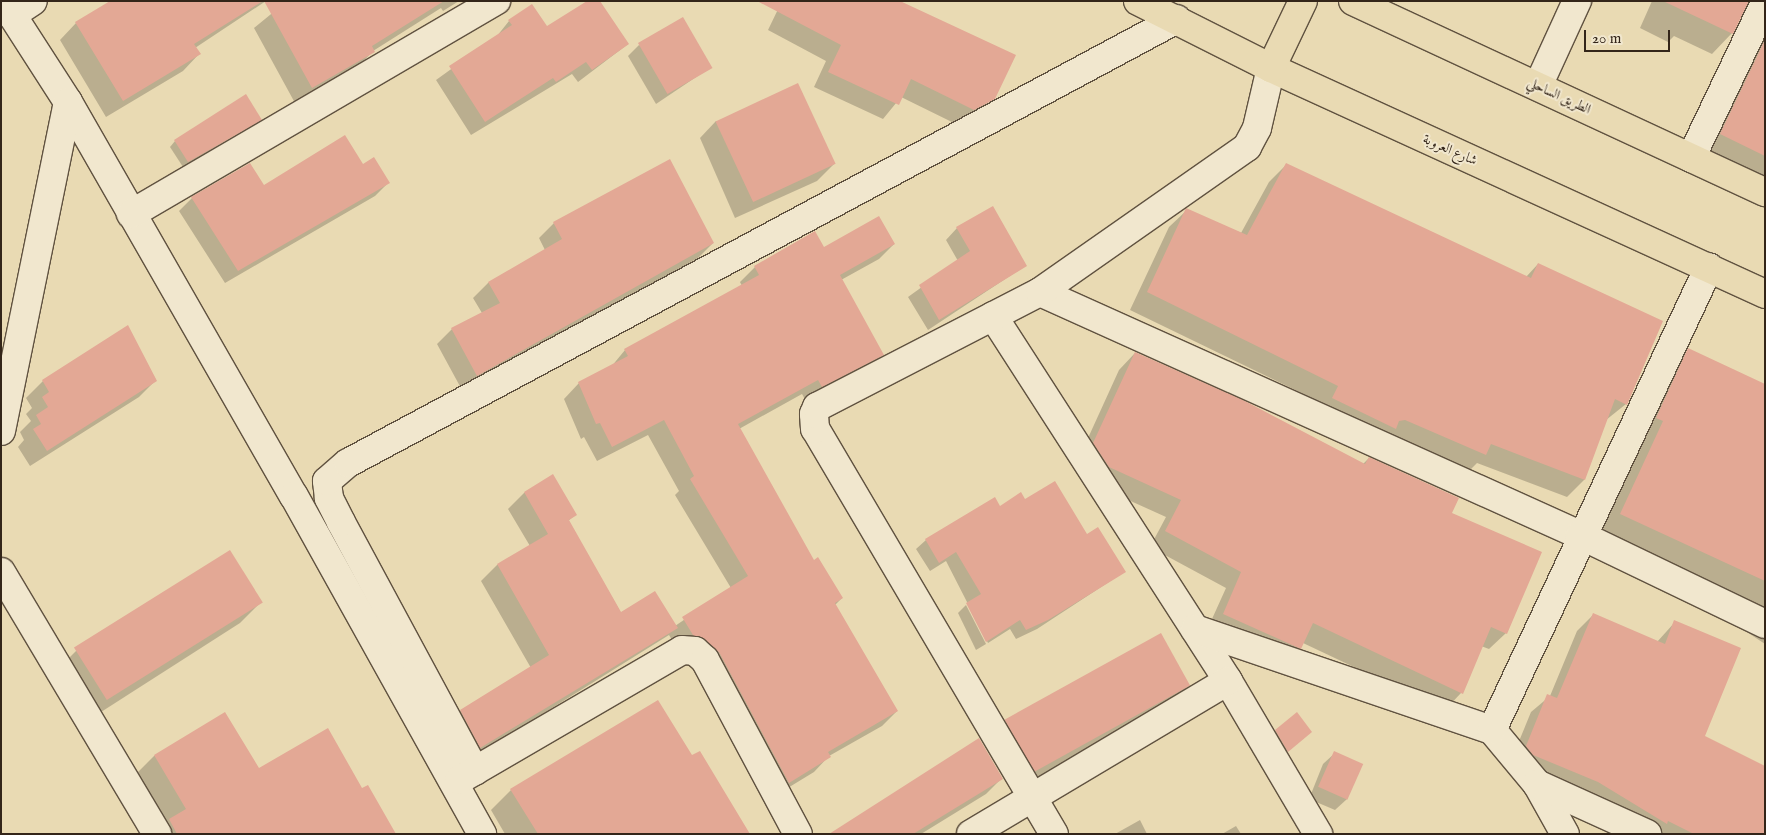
<!DOCTYPE html>
<meta charset="utf-8">
<style>
body{margin:0}
#map{position:relative;width:1766px;height:835px;overflow:hidden;background:#e9dab3;font-family:"IM FELL English",Amiri,serif}
div>[style]{position:absolute}
.shadow>*{inset:0;background:#0003}
.building>*{inset:0;background:#e3a895;transform-origin:0 0}
.roads{filter:drop-shadow(1px 0 #605240) drop-shadow(-1px 0 #605240) drop-shadow(0 1px #605240) drop-shadow(0 -1px #605240)}
.minor>*{height:28px;margin:-14px;padding:0 14px;transform-origin:14px;border-radius:14px;background:#f1e7ce}
.highway>*{height:28px;margin:-14px;padding:0 14px;transform-origin:14px;border-radius:14px;background:#e9dab3}
span{translate:-50% -50%;white-space:nowrap;text-align:center;line-height:1.15;-webkit-text-stroke:4px #f1e7ce;paint-order:stroke}
.street-label{font-size:14px;color:#332519}
.frame{position:absolute;inset:0;border:2px solid #332519;pointer-events:none}
.scale{position:absolute;left:1584px;top:30px;width:86px;height:22px;box-sizing:border-box;border:2px solid #332519;border-top:0;padding-left:6px;font-size:15px;line-height:18px;white-space:nowrap;color:#332519;-webkit-text-stroke:4px #f1e7ce;paint-order:stroke}
</style>
<div id="map">
<div class="shadow">
<div style="clip-path:polygon(113px 1px,266px 1px,195px 48px,199px 54px,183px 71px,106px 117px,60px 40px,76px 23px)"></div>
<div style="clip-path:polygon(287px 1px,459px 1px,443px 11px,441px 8px,373px 51px,357px 68px,295px 103px,254px 28px)"></div>
<div style="clip-path:polygon(782px 1px,994px 98px,958px 125px,901px 97px,883px 119px,814px 87px,826px 61px,768px 30px)"></div>
<div style="clip-path:polygon(1652px 1px,1765px 1px,1765px 186px,1700px 154px,1758px 14px,1745px 8px,1732px 33px,1712px 54px,1674px 36px,1668px 42px,1640px 28px)"></div>
<div style="clip-path:polygon(509px 21px,628px 44px,578px 82px,572px 74px,471px 135px,436px 80px,497px 36px)"></div>
<div style="clip-path:polygon(639px 45px,711px 67px,656px 104px,628px 56px)"></div>
<div style="clip-path:polygon(260px 119px,183px 167px,170px 147px,175px 141px)"></div>
<div style="clip-path:polygon(716px 121px,834px 164px,817px 181px,735px 218px,700px 138px)"></div>
<div style="clip-path:polygon(250px 164px,264px 187px,362px 165px,388px 183px,375px 196px,225px 283px,179px 211px,192px 198px)"></div>
<div style="clip-path:polygon(1286px 165px,1526px 277px,1538px 264px,1626px 404px,1606px 420px,1584px 480px,1567px 497px,1477px 463px,1468px 472px,1316px 416px,1322px 403px,1130px 310px,1169px 227px,1187px 210px,1241px 233px,1269px 182px)"></div>
<div style="clip-path:polygon(554px 223px,713px 243px,698px 258px,462px 390px,437px 344px,452px 329px,482px 313px,473px 298px,488px 283px,545px 250px,539px 238px)"></div>
<div style="clip-path:polygon(957px 228px,1025px 266px,928px 330px,908px 297px,958px 261px,946px 240px)"></div>
<div style="clip-path:polygon(894px 244px,879px 259px,841px 280px,882px 355px,867px 370px,806px 401px,802px 394px,739px 429px,813px 562px,842px 598px,835px 605px,897px 711px,882px 726px,829px 756px,814px 772px,773px 797px,704px 667px,678px 650px,669px 635px,464px 763px,444px 727px,460px 711px,531px 668px,481px 581px,497px 565px,530px 546px,508px 509px,524px 493px,553px 476px,575px 515px,568px 521px,621px 613px,675px 626px,731px 588px,675px 495px,679px 491px,648px 435px,597px 461px,584px 437px,581px 439px,564px 399px,579px 383px,611px 367px,625px 350px,742px 286px,740px 282px,755px 267px,823px 248px)"></div>
<div style="clip-path:polygon(127px 327px,156px 380px,139px 397px,30px 466px,18px 447px,24px 440px,20px 432px,31px 421px,26px 414px,32px 408px,26px 398px,43px 381px)"></div>
<div style="clip-path:polygon(1689px 350px,1765px 385px,1765px 644px,1600px 535px,1643px 443px,1635px 439px,1667px 371px)"></div>
<div style="clip-path:polygon(1135px 353px,1363px 464px,1369px 458px,1451px 513px,1506px 633px,1489px 649px,1481px 646px,1461px 693px,1445px 710px,1303px 643px,1284px 664px,1207px 630px,1226px 588px,1150px 547px,1166px 517px,1093px 484px,1078px 460px,1119px 370px)"></div>
<div style="clip-path:polygon(1025px 501px,1086px 536px,1124px 572px,1037px 629px,1016px 639px,1010px 629px,988px 643px,946px 561px,930px 571px,916px 549px,926px 540px)"></div>
<div style="clip-path:polygon(261px 602px,240px 623px,87px 721px,55px 672px,76px 651px)"></div>
<div style="clip-path:polygon(966px 605px,986px 644px,976px 650px,958px 613px)"></div>
<div style="clip-path:polygon(1593px 615px,1657px 642px,1675px 622px,1704px 736px,1765px 834px,1641px 834px,1510px 763px,1531px 712px,1550px 696px,1577px 631px)"></div>
<div style="clip-path:polygon(1189px 685px,1172px 702px,1021px 792px,989px 738px,1006px 722px)"></div>
<div style="clip-path:polygon(225px 714px,258px 769px,362px 790px,394px 834px,156px 834px,136px 774px,154px 756px)"></div>
<div style="clip-path:polygon(1276px 731px,1305px 737px,1282px 756px,1270px 736px)"></div>
<div style="clip-path:polygon(1335px 753px,1347px 799px,1335px 810px,1309px 799px,1323px 764px)"></div>
<div style="clip-path:polygon(1002px 778px,986px 794px,921px 834px,831px 834px)"></div>
<div style="clip-path:polygon(511px 790px,748px 834px,505px 834px,491px 810px)"></div>
<div style="clip-path:polygon(1140px 820px,1147px 834px,1115px 834px)"></div>
<div style="clip-path:polygon(1236px 826px,1241px 834px,1222px 834px)"></div>
</div>
<div class="building">
<div style="clip-path:polygon(110px 1px,263px 1px,194px 44px,201px 54px,123px 101px,75px 22px)"></div>
<div style="clip-path:polygon(264px 1px,444px 1px,372px 46px,375px 52px,312px 88px)"></div>
<div style="clip-path:polygon(587px 1px,600px 1px,629px 44px,592px 70px,586px 62px,556px 82px,553px 78px,485px 122px,449px 66px,512px 25px,508px 20px,532px 4px,547px 26px)"></div>
<div style="clip-path:polygon(757px 1px,900px 1px,1016px 55px,995px 99px,974px 110px,911px 79px,899px 105px,828px 72px,841px 45px)"></div>
<div style="clip-path:polygon(1663px 1px,1749px 1px,1733px 34px)"></div>
<div style="left:683px;top:17px;width:59px;height:52px;rotate:60deg"></div>
<div style="clip-path:polygon(1765px 40px,1765px 156px,1720px 134px)"></div>
<div style="left:798px;top:83px;width:89px;height:91px;rotate:65deg"></div>
<div style="clip-path:polygon(246px 94px,262px 120px,188px 162px,174px 140px)"></div>
<div style="clip-path:polygon(345px 135px,363px 164px,374px 157px,390px 183px,238px 271px,191px 197px,250px 163px,264px 185px)"></div>
<div style="clip-path:polygon(670px 159px,714px 243px,477px 376px,451px 328px,500px 303px,488px 282px,562px 239px,553px 222px)"></div>
<div style="clip-path:polygon(1286px 163px,1531px 278px,1538px 263px,1663px 321px,1627px 405px,1615px 399px,1585px 480px,1491px 444px,1486px 455px,1405px 420px,1399px 421px,1396px 429px,1332px 398px,1338px 386px,1147px 292px,1186px 208px,1247px 235px)"></div>
<div style="clip-path:polygon(993px 206px,1027px 266px,939px 320px,919px 285px,970px 251px,956px 227px)"></div>
<div style="clip-path:polygon(879px 216px,895px 244px,840px 275px,884px 355px,822px 387px,818px 380px,738px 424px,814px 560px,818px 557px,843px 598px,835px 603px,898px 711px,828px 752px,831px 757px,789px 783px,719px 652px,693px 635px,682px 617px,748px 576px,690px 479px,694px 476px,664px 420px,612px 447px,600px 423px,596px 424px,578px 382px,628px 356px,624px 349px,759px 275px,754px 266px,815px 231px,824px 247px)"></div>
<div style="clip-path:polygon(128px 325px,157px 381px,47px 451px,33px 429px,41px 424px,36px 415px,48px 407px,42px 397px,49px 392px,42px 380px)"></div>
<div style="clip-path:polygon(1688px 348px,1765px 384px,1765px 581px,1620px 514px,1663px 421px,1656px 418px)"></div>
<div style="clip-path:polygon(1135px 352px,1243px 400px,1365px 464px,1369px 457px,1459px 498px,1452px 513px,1542px 552px,1507px 634px,1491px 627px,1463px 694px,1313px 623px,1301px 649px,1223px 614px,1241px 572px,1165px 531px,1181px 500px,1109px 467px,1093px 443px)"></div>
<div style="clip-path:polygon(553px 474px,577px 515px,569px 520px,621px 612px,655px 591px,678px 628px,480px 748px,460px 710px,549px 655px,497px 564px,548px 534px,524px 492px)"></div>
<div style="clip-path:polygon(1055px 481px,1087px 534px,1098px 527px,1126px 572px,1048px 620px,1026px 630px,1020px 620px,986px 642px,966px 603px,981px 594px,956px 552px,939px 563px,925px 539px,995px 497px,1000px 506px,1021px 492px,1025px 499px)"></div>
<div style="left:230px;top:550px;width:62px;height:184px;rotate:58deg"></div>
<div style="clip-path:polygon(1593px 613px,1665px 644px,1674px 620px,1741px 648px,1705px 736px,1765px 766px,1765px 834px,1694px 834px,1668px 821px,1667px 824px,1598px 782px,1533px 755px,1526px 746px,1547px 694px,1557px 698px)"></div>
<div style="left:1161px;top:633px;width:60px;height:179px;rotate:61deg"></div>
<div style="clip-path:polygon(658px 700px,692px 755px,700px 751px,750px 834px,538px 834px,510px 789px)"></div>
<div style="clip-path:polygon(225px 712px,259px 768px,328px 728px,362px 788px,368px 785px,396px 834px,177px 834px,169px 819px,186px 809px,154px 755px)"></div>
<div style="clip-path:polygon(1297px 712px,1312px 732px,1288px 752px,1275px 730px)"></div>
<div style="clip-path:polygon(979px 738px,1003px 779px,913px 834px,829px 834px)"></div>
<div style="left:1334px;top:751px;width:32px;height:39px;rotate:24deg"></div>
</div>
<div class="roads">
<div class="minor">
<div style="left:8px;top:1px;width:15px;rotate:74deg"></div>
<div style="left:12px;top:15px;width:103px;rotate:57.2deg"></div>
<div style="left:68px;top:102px;width:454px;rotate:60.2deg"></div>
<div style="left:294px;top:496px;width:387px;rotate:60.9deg"></div>
<div style="left:12px;top:15px;width:25px;rotate:-34deg"></div>
<div style="left:1538px;top:86px;width:94px;rotate:-65.4deg"></div>
<div style="left:1691px;top:158px;width:172px;rotate:-64.5deg"></div>
<div style="left:131px;top:214px;width:423px;rotate:-30.3deg"></div>
<div style="left:1040px;top:292px;width:592px;rotate:24.23deg"></div>
<div style="left:1580px;top:535px;width:205px;rotate:25.7deg"></div>
<div style="left:993px;top:316px;width:434px;rotate:57.2deg"></div>
<div style="left:1228px;top:681px;width:178px;rotate:59.5deg"></div>
<div style="left:1px;top:431px;width:336px;rotate:-78.5deg"></div>
<div style="left:1px;top:572px;width:305px;rotate:59.2deg"></div>
<div style="left:1195px;top:629px;width:314px;rotate:18.8deg"></div>
<div style="left:1492px;top:730px;width:70px;rotate:50.2deg"></div>
<div style="left:1537px;top:784px;width:57px;rotate:60.8deg"></div>
<div style="left:1492px;top:730px;width:511px;rotate:-64.89deg"></div>
<div style="left:475px;top:771px;width:283px;rotate:-118.3deg"></div>
<div style="left:341px;top:522px;width:27px;rotate:-117deg"></div>
<div style="left:329px;top:498px;width:17px;rotate:-97deg"></div>
<div style="left:327px;top:481px;width:28px;rotate:-41deg"></div>
<div style="left:348px;top:463px;width:940px;rotate:-28.17deg"></div>
<div style="left:459px;top:780px;width:258px;rotate:-30.2deg"></div>
<div style="left:682px;top:650px;width:13px;rotate:4deg"></div>
<div style="left:695px;top:651px;width:13px;rotate:42deg"></div>
<div style="left:705px;top:660px;width:197px;rotate:61.9deg"></div>
<div style="left:1537px;top:784px;width:121px;rotate:24.4deg"></div>
<div style="left:971px;top:834px;width:299px;rotate:-30.8deg"></div>
<div style="left:1054px;top:834px;width:470px;rotate:-120.5deg"></div>
<div style="left:815px;top:429px;width:15px;rotate:-94deg"></div>
<div style="left:814px;top:414px;width:8px;rotate:-67deg"></div>
<div style="left:817px;top:407px;width:251px;rotate:-27.3deg"></div>
<div style="left:1040px;top:292px;width:253px;rotate:-35deg"></div>
<div style="left:1247px;top:147px;width:21px;rotate:-62deg"></div>
<div style="left:1257px;top:128px;width:62px;rotate:-76.9deg"></div>
</div>
<div class="highway">
<div style="left:1138px;top:1px;width:149px;rotate:26.7deg"></div>
<div style="left:1271px;top:68px;width:543px;rotate:24.58deg"></div>
<div style="left:1353px;top:1px;width:454px;rotate:24.9deg"></div>
<div style="left:1271px;top:68px;width:74px;rotate:-64.5deg"></div>
</div>
</div>
<div class="street-label">
<span style="left:1559px;top:96px;rotate:25deg">الطريق الساحلي</span>
<span style="left:1450px;top:150px;rotate:24deg">شارع العروبة</span>
</div>
<div class="frame"></div>
<div class="scale">20 m</div>
</div>
